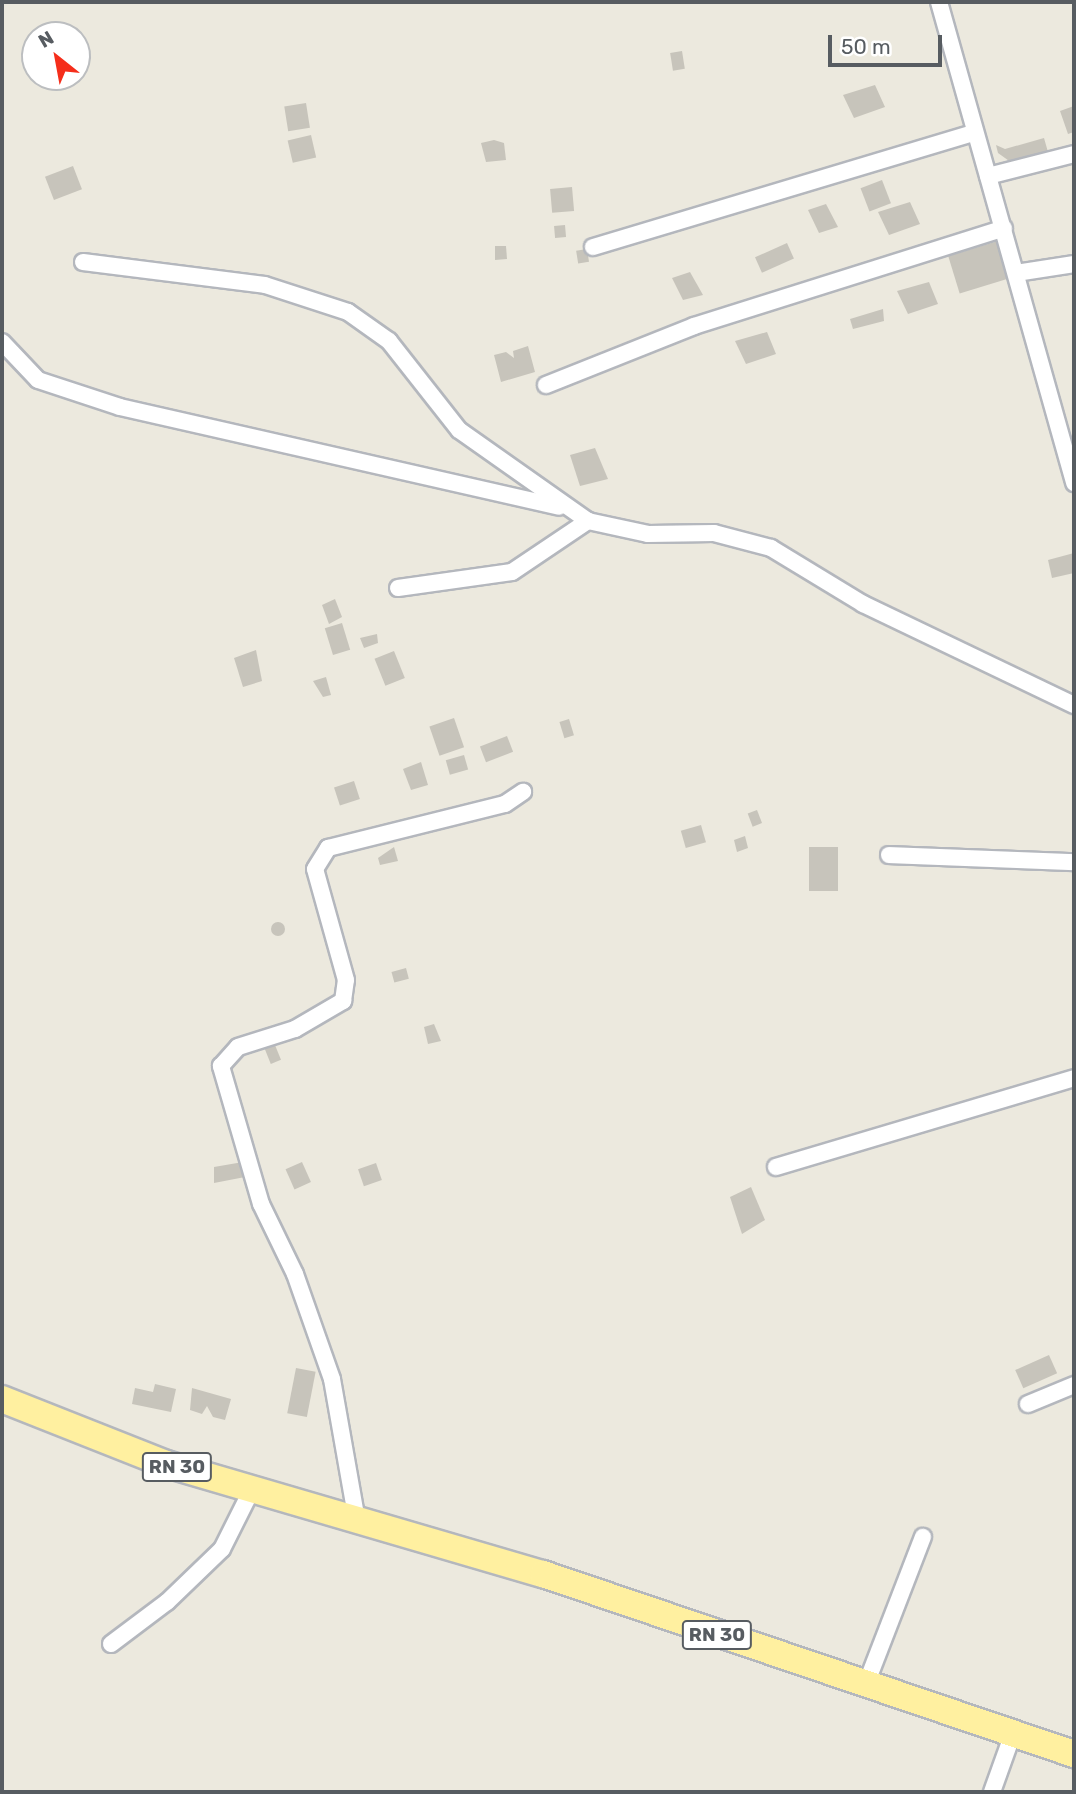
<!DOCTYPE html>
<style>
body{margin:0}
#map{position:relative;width:1076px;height:1794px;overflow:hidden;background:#ece9de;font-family:Rubik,sans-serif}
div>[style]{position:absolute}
.building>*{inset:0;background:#c7c4bb;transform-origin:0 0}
.round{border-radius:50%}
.roads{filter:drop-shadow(2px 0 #b4b7bd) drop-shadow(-2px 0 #b4b7bd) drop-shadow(0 2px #b4b7bd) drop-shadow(0 -2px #b4b7bd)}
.street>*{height:16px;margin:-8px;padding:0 8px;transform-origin:8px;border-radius:8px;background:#fff}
.primary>*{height:26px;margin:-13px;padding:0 13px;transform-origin:13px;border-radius:13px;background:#fff0a0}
span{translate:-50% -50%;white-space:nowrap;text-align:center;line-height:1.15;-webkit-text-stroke:7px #fff;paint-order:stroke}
.shield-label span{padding:2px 5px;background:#fff;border:2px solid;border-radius:5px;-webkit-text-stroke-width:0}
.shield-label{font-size:19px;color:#575c61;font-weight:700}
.frame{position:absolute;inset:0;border:4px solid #575c61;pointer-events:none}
.north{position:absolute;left:21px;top:21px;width:70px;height:70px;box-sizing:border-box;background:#fff;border:2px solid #bcbec0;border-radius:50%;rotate:329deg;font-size:19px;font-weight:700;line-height:28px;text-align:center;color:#575c61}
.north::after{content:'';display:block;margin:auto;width:24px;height:32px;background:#f52e1b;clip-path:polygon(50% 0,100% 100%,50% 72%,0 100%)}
.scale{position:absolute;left:828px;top:35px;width:114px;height:32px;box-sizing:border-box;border:4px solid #575c61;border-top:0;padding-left:9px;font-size:21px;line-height:24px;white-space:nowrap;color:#575c61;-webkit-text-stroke:5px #fff;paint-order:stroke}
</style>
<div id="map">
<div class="building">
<div style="left:682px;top:51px;width:18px;height:12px;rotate:81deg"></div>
<div style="clip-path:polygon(875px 85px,885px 107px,854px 118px,843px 95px)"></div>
<div style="left:306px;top:103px;width:25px;height:22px;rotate:81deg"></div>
<div style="clip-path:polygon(1074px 106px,1074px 132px,1068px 134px,1060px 111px)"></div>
<div style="left:311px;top:135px;width:23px;height:24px;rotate:77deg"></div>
<div style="clip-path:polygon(1044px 138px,1048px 152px,1012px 163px,998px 153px,996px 145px,1005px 149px)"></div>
<div style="clip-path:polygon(494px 140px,504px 143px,506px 160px,486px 162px,481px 143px)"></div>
<div style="left:73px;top:166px;width:25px;height:30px;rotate:69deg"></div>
<div style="left:882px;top:180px;width:25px;height:23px;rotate:69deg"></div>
<div style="left:572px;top:187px;width:24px;height:22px;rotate:85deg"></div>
<div style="clip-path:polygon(910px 202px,920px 224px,889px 235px,878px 212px)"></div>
<div style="clip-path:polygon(826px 204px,838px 227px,819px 233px,808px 210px)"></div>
<div style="left:565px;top:225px;width:12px;height:11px;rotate:85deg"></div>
<div style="left:998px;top:241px;width:39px;height:52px;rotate:73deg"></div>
<div style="left:787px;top:243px;width:17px;height:35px;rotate:66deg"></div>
<div style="clip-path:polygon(495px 246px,506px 246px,507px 259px,495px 260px)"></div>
<div style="left:587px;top:249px;width:13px;height:11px;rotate:81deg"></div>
<div style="clip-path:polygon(690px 272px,703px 295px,683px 300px,672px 278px)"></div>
<div style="clip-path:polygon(929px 282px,938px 304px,908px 314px,897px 291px)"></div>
<div style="clip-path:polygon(883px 309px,884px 321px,853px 329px,850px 319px)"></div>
<div style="clip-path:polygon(767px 332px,776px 354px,746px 364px,735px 341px)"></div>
<div style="clip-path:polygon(528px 346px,535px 372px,501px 382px,494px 355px,506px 352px,514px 358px,513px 351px)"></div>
<div style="clip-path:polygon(595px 448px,608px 479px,580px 486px,570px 455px)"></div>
<div style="clip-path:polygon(1074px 553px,1074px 573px,1052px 578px,1048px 560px)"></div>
<div style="clip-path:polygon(335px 599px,342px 617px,329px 624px,322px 605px)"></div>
<div style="left:342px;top:623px;width:28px;height:18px;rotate:73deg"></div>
<div style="clip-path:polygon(377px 634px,378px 643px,364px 648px,360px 638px)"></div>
<div style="clip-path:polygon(256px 650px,262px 681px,243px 687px,234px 658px)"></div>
<div style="left:394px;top:651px;width:29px;height:21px;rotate:68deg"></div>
<div style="clip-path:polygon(326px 677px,331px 695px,323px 697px,313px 681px)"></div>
<div style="left:454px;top:718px;width:31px;height:26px;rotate:71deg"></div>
<div style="left:569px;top:719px;width:17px;height:10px;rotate:73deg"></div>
<div style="left:507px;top:736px;width:17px;height:29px;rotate:69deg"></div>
<div style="left:464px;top:755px;width:15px;height:19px;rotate:74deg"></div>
<div style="clip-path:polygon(421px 762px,428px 785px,411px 790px,403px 769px)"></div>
<div style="left:354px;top:781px;width:19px;height:21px;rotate:72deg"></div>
<div style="left:757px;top:810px;width:14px;height:10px;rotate:69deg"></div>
<div style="left:701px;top:825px;width:18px;height:21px;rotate:74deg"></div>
<div style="clip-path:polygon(745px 836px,748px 848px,737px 852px,734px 840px)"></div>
<div style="clip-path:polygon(394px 847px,398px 861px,380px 865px,378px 858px)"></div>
<div style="left:838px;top:847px;width:44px;height:29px;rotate:90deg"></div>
<div class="round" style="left:271px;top:922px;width:14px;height:14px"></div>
<div style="left:406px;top:968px;width:11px;height:15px;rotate:75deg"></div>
<div style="clip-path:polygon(434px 1024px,441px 1041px,428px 1044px,424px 1027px)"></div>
<div style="left:275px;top:1045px;width:16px;height:11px;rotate:68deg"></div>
<div style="clip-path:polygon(243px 1162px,245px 1177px,214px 1183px,214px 1167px)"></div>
<div style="left:302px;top:1162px;width:22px;height:18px;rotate:66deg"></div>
<div style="left:376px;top:1163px;width:18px;height:19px;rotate:71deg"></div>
<div style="clip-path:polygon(751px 1187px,765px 1220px,742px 1234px,730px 1197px)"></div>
<div style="left:1049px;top:1355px;width:20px;height:37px;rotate:66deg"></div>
<div style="left:296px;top:1368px;width:20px;height:46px;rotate:11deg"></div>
<div style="clip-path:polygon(155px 1384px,176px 1389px,171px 1412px,132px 1404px,135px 1388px,153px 1392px)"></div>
<div style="clip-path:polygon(192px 1388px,231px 1399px,225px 1420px,213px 1417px,207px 1406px,202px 1414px,190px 1410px)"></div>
</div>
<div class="roads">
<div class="street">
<div style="left:939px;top:2px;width:500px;rotate:74.3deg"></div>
<div style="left:988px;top:176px;width:89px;rotate:-14.3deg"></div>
<div style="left:593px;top:247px;width:398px;rotate:-16.7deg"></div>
<div style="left:83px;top:262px;width:183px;rotate:7.2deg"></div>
<div style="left:265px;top:285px;width:87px;rotate:18deg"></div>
<div style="left:348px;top:312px;width:50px;rotate:35.3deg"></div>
<div style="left:389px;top:341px;width:113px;rotate:51.8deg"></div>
<div style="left:459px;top:430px;width:158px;rotate:35.2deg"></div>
<div style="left:588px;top:521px;width:61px;rotate:12.2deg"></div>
<div style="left:648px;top:534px;width:66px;rotate:-0.9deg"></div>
<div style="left:714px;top:533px;width:59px;rotate:14.7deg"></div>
<div style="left:771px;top:548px;width:108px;rotate:31.3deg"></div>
<div style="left:863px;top:604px;width:234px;rotate:25.6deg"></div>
<div style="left:1016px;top:273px;width:59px;rotate:-8.8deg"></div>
<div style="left:2px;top:342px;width:52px;rotate:46.5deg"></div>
<div style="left:38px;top:380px;width:86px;rotate:18.2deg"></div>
<div style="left:120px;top:407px;width:450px;rotate:12.8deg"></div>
<div style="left:546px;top:385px;width:159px;rotate:-21.7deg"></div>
<div style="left:694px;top:326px;width:325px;rotate:-17.5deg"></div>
<div style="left:398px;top:588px;width:115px;rotate:-8deg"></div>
<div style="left:512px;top:572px;width:92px;rotate:-33.9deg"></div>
<div style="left:889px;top:855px;width:185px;rotate:2.2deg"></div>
<div style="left:776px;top:1167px;width:311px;rotate:-16.6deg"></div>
<div style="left:1028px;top:1404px;width:50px;rotate:-22.4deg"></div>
<div style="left:357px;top:1521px;width:144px;rotate:-100deg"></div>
<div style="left:332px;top:1379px;width:111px;rotate:-109.4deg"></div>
<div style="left:295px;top:1274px;width:78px;rotate:-115.9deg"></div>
<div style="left:261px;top:1204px;width:144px;rotate:-106.2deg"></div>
<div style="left:221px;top:1066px;width:25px;rotate:-48deg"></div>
<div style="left:238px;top:1047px;width:60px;rotate:-17.5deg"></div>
<div style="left:295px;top:1029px;width:56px;rotate:-30.3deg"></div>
<div style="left:343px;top:1001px;width:21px;rotate:-82deg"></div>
<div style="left:346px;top:980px;width:115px;rotate:-105.6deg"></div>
<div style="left:315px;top:869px;width:25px;rotate:-58deg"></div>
<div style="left:328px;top:848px;width:182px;rotate:-14deg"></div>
<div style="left:505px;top:804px;width:22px;rotate:-34deg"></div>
<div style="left:111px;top:1644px;width:70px;rotate:-36.9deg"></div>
<div style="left:167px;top:1602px;width:76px;rotate:-43.9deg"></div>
<div style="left:222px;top:1549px;width:67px;rotate:-63.4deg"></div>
<div style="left:865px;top:1687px;width:161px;rotate:-68.9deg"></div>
<div style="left:992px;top:1792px;width:59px;rotate:-70.3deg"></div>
</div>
<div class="primary">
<div style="left:2px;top:1399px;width:176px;rotate:21.6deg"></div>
<div style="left:166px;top:1464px;width:393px;rotate:16.3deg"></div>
<div style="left:543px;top:1574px;width:561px;rotate:18.73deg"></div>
</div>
</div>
<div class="shield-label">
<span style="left:177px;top:1467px">RN 30</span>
<span style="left:717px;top:1635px">RN 30</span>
</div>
<div class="frame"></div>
<div class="north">N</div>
<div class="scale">50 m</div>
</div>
